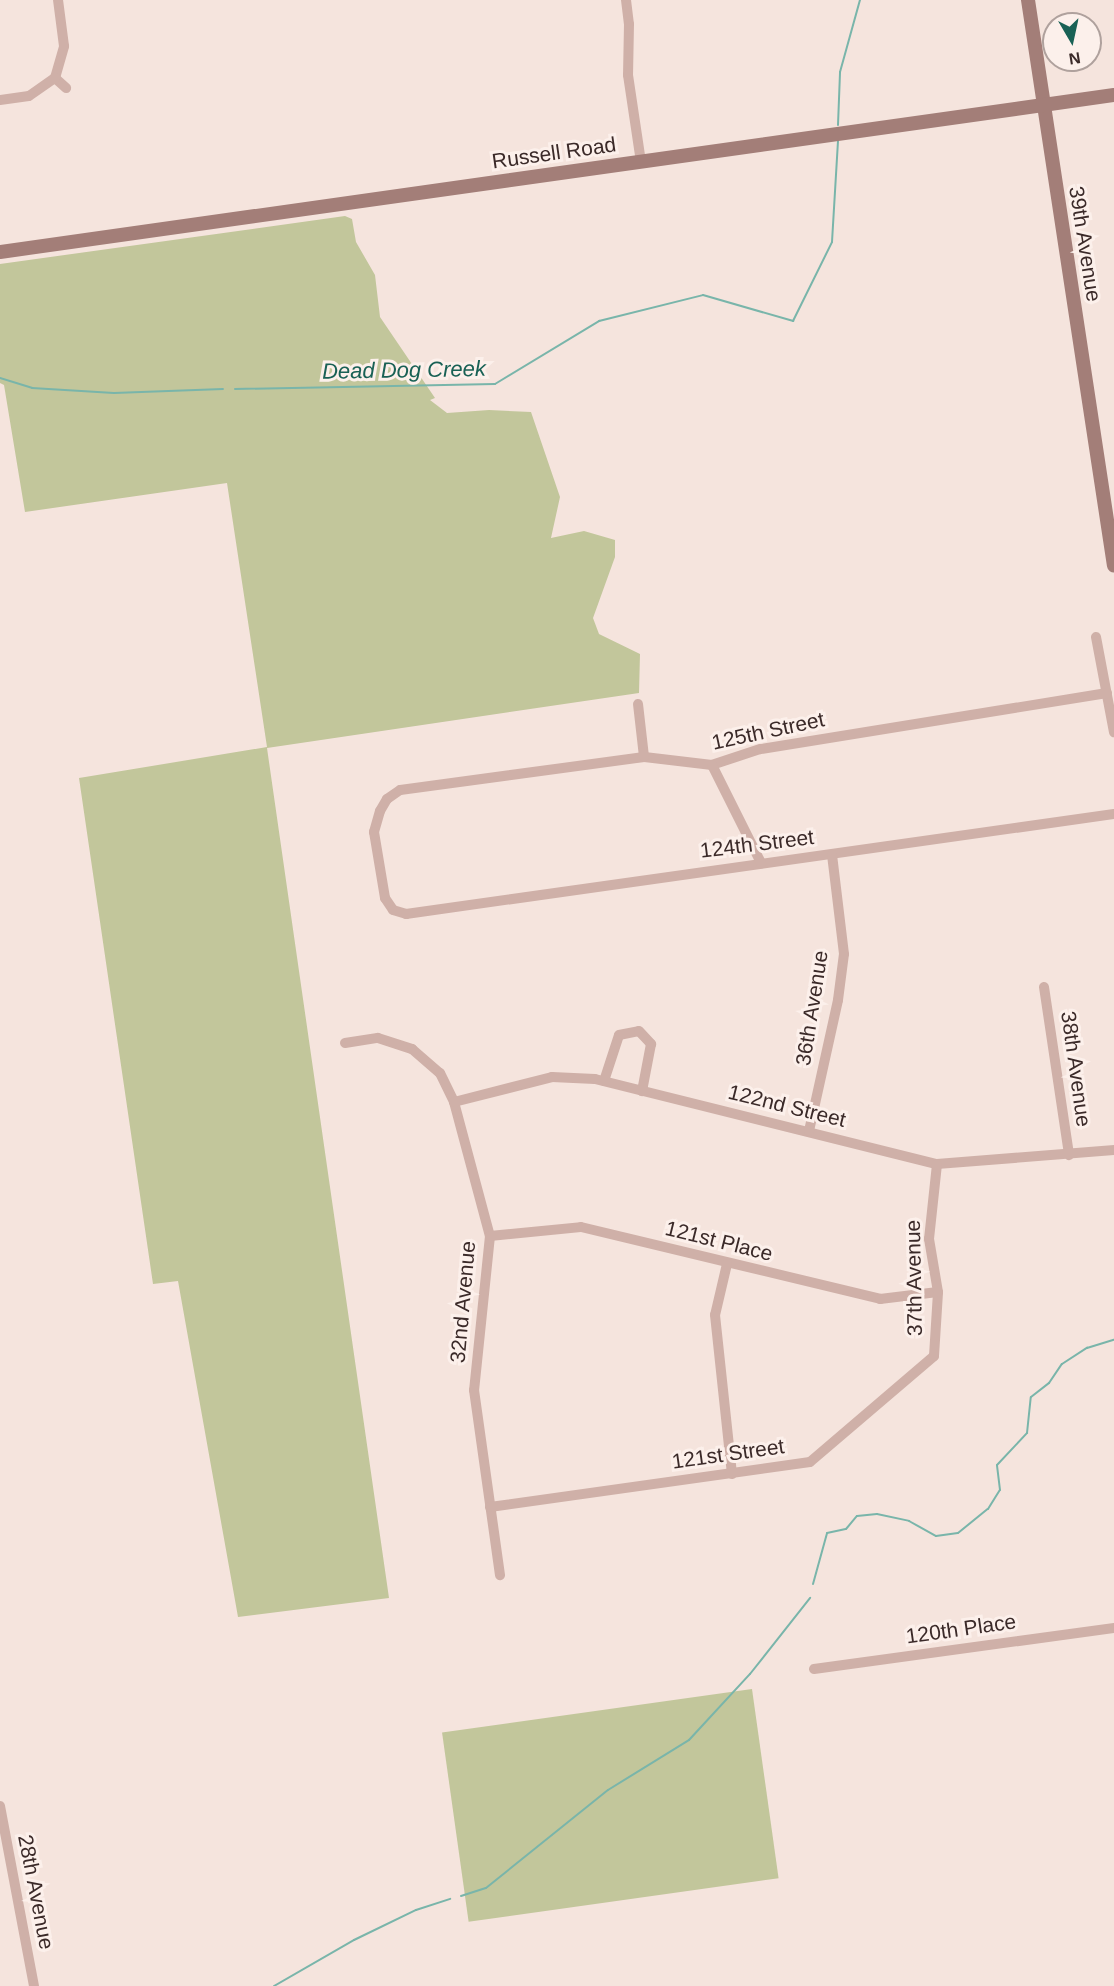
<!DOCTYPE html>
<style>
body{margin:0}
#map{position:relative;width:1114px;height:1986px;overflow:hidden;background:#f5e4dd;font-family:Helvetica,sans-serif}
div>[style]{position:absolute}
.green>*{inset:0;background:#c2c69b;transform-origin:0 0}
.stream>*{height:2px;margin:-1px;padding:0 1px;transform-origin:1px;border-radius:1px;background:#79b5aa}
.street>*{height:10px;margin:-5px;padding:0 5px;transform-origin:5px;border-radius:5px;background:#cfb0a8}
.secondary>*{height:14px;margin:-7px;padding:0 7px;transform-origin:7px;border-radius:7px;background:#a37e78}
span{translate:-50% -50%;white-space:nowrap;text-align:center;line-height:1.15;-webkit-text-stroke:6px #fcf0eb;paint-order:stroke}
.street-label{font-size:21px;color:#3b2a29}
.water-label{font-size:22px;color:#196155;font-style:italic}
.north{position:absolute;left:1042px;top:12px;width:60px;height:60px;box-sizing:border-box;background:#fcf0eb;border:2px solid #afa19d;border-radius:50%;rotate:171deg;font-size:16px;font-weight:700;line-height:24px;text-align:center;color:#3b2a29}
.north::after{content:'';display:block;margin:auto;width:21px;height:27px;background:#196155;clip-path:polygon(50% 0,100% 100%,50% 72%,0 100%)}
</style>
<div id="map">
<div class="green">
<div style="clip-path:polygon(345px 216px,352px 219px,356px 242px,375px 275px,380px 317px,435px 398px,430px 400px,447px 413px,489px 410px,531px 412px,560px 497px,551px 538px,584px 531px,615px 540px,615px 557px,593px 618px,599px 634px,640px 654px,639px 693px,267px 748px,389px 1598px,238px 1617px,178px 1281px,153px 1284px,79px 778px,267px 747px,227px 483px,25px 512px,4px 385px,0 383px,0 264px)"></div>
<div style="left:752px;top:1689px;width:191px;height:313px;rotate:82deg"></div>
</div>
<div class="stream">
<div style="left:838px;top:125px;width:53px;rotate:-87.8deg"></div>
<div style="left:840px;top:72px;width:75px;rotate:-74.5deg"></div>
<div style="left:0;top:378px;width:34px;rotate:17deg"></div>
<div style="left:32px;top:388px;width:82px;rotate:3.5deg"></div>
<div style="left:114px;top:393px;width:109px;rotate:-2.1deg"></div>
<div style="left:235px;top:389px;width:260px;rotate:-1.1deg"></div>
<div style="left:495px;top:384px;width:122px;rotate:-31.2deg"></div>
<div style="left:599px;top:321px;width:107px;rotate:-14deg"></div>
<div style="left:703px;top:295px;width:94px;rotate:16.1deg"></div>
<div style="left:793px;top:321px;width:88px;rotate:-63.7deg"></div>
<div style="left:832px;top:242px;width:101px;rotate:-86.6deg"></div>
<div style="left:813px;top:1584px;width:53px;rotate:-74.6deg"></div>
<div style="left:827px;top:1533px;width:19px;rotate:-12deg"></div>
<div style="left:846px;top:1529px;width:17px;rotate:-50deg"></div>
<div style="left:857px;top:1516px;width:20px;rotate:-6deg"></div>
<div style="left:877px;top:1514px;width:33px;rotate:12deg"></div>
<div style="left:909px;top:1521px;width:31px;rotate:29deg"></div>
<div style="left:936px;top:1536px;width:22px;rotate:-8deg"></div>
<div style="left:958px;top:1533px;width:38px;rotate:-39deg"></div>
<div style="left:988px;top:1509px;width:22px;rotate:-58deg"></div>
<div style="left:1000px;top:1490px;width:25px;rotate:-97deg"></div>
<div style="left:997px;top:1465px;width:44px;rotate:-46.8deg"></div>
<div style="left:1027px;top:1433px;width:36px;rotate:-84deg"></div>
<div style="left:1031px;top:1397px;width:23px;rotate:-38deg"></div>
<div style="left:1049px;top:1383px;width:23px;rotate:-56deg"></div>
<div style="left:1062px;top:1364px;width:30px;rotate:-33deg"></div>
<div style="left:1087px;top:1348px;width:28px;rotate:-17deg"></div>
<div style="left:461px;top:1896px;width:26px;rotate:-18deg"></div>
<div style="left:486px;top:1888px;width:156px;rotate:-38.8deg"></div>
<div style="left:608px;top:1790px;width:95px;rotate:-31.7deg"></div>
<div style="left:689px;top:1740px;width:90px;rotate:-47.3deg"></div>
<div style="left:750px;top:1674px;width:97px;rotate:-51.7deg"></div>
<div style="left:274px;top:1986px;width:92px;rotate:-29.9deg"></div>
<div style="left:354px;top:1940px;width:69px;rotate:-25.8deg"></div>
<div style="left:416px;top:1910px;width:36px;rotate:-18deg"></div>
</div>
<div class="street">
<div style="left:626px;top:0;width:24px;rotate:83deg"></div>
<div style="left:629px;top:24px;width:51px;rotate:91.1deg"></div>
<div style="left:628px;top:75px;width:88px;rotate:81.5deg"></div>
<div style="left:55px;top:78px;width:33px;rotate:-74deg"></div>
<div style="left:64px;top:46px;width:46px;rotate:-97.4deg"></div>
<div style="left:55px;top:78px;width:15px;rotate:42deg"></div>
<div style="left:0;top:100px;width:29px;rotate:-8deg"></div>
<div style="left:29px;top:96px;width:32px;rotate:-35deg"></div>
<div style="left:1096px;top:637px;width:97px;rotate:79.3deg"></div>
<div style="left:1107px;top:693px;width:351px;rotate:170.8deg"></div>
<div style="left:760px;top:749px;width:51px;rotate:161.6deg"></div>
<div style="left:712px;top:765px;width:68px;rotate:-173.3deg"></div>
<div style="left:644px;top:757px;width:246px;rotate:172.3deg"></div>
<div style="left:400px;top:790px;width:16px;rotate:145deg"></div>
<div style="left:387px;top:799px;width:14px;rotate:120deg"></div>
<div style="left:380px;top:811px;width:22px;rotate:106deg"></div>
<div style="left:374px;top:832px;width:67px;rotate:80.5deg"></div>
<div style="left:385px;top:898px;width:14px;rotate:56deg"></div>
<div style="left:393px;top:910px;width:14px;rotate:17deg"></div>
<div style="left:406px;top:914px;width:715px;rotate:-8.04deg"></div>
<div style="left:638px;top:704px;width:53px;rotate:83.5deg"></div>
<div style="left:712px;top:765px;width:110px;rotate:63.4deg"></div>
<div style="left:1044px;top:987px;width:170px;rotate:81.5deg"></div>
<div style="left:345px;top:1043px;width:33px;rotate:-9deg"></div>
<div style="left:378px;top:1038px;width:36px;rotate:18deg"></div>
<div style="left:412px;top:1049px;width:37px;rotate:41deg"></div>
<div style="left:440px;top:1073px;width:32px;rotate:64deg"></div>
<div style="left:454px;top:1102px;width:139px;rotate:75deg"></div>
<div style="left:490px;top:1236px;width:155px;rotate:95.9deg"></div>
<div style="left:474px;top:1390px;width:187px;rotate:82deg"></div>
<div style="left:604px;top:1081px;width:48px;rotate:-71.9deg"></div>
<div style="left:619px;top:1035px;width:20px;rotate:-11deg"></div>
<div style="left:639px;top:1031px;width:18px;rotate:47deg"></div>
<div style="left:651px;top:1044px;width:48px;rotate:100.8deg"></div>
<div style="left:454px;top:1102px;width:101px;rotate:-14.3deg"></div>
<div style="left:552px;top:1077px;width:43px;rotate:2.7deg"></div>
<div style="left:595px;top:1079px;width:352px;rotate:14deg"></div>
<div style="left:937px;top:1164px;width:178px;rotate:-4.5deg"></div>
<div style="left:809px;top:1131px;width:134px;rotate:-77.5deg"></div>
<div style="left:838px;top:1000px;width:46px;rotate:-82.6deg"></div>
<div style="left:844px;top:954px;width:100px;rotate:-96.9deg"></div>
<div style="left:490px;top:1236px;width:91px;rotate:-5.6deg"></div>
<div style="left:581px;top:1227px;width:308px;rotate:13.5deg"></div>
<div style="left:880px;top:1299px;width:58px;rotate:-6.9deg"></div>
<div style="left:727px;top:1264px;width:52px;rotate:103.2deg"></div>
<div style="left:715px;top:1315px;width:160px;rotate:83.9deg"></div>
<div style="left:490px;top:1507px;width:323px;rotate:-8deg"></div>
<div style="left:810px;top:1462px;width:163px;rotate:-40.5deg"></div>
<div style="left:934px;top:1356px;width:64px;rotate:-86.4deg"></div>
<div style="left:938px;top:1292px;width:54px;rotate:-99.6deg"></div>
<div style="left:929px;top:1239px;width:75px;rotate:-83.9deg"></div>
<div style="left:814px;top:1669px;width:303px;rotate:-7.8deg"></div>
<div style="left:0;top:1806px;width:183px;rotate:79.3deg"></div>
</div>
<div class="secondary">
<div style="left:1028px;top:0;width:572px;rotate:81.36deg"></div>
<div style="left:0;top:252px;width:1125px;rotate:-8.02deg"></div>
</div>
<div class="street-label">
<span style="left:554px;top:153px;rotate:-8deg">Russell Road</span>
<span style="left:1085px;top:244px;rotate:81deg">39th Avenue</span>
<span style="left:768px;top:731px;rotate:-12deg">125th Street</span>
<span style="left:757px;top:844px;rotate:-7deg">124th Street</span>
<span style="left:812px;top:1008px;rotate:-81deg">36th Avenue</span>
<span style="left:1076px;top:1069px;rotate:82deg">38th Avenue</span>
<span style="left:787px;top:1106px;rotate:14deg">122nd Street</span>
<span style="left:719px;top:1241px;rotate:14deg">121st Place</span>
<span style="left:914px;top:1278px;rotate:-91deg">37th Avenue</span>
<span style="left:463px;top:1302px;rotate:-85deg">32nd Avenue</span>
<span style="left:728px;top:1454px;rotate:-8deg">121st Street</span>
<span style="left:961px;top:1629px;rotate:-8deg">120th Place</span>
<span style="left:36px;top:1892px;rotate:79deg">28th Avenue</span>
</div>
<div class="water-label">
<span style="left:404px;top:370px;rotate:-1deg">Dead Dog Creek</span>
</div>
<div class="north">N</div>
</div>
